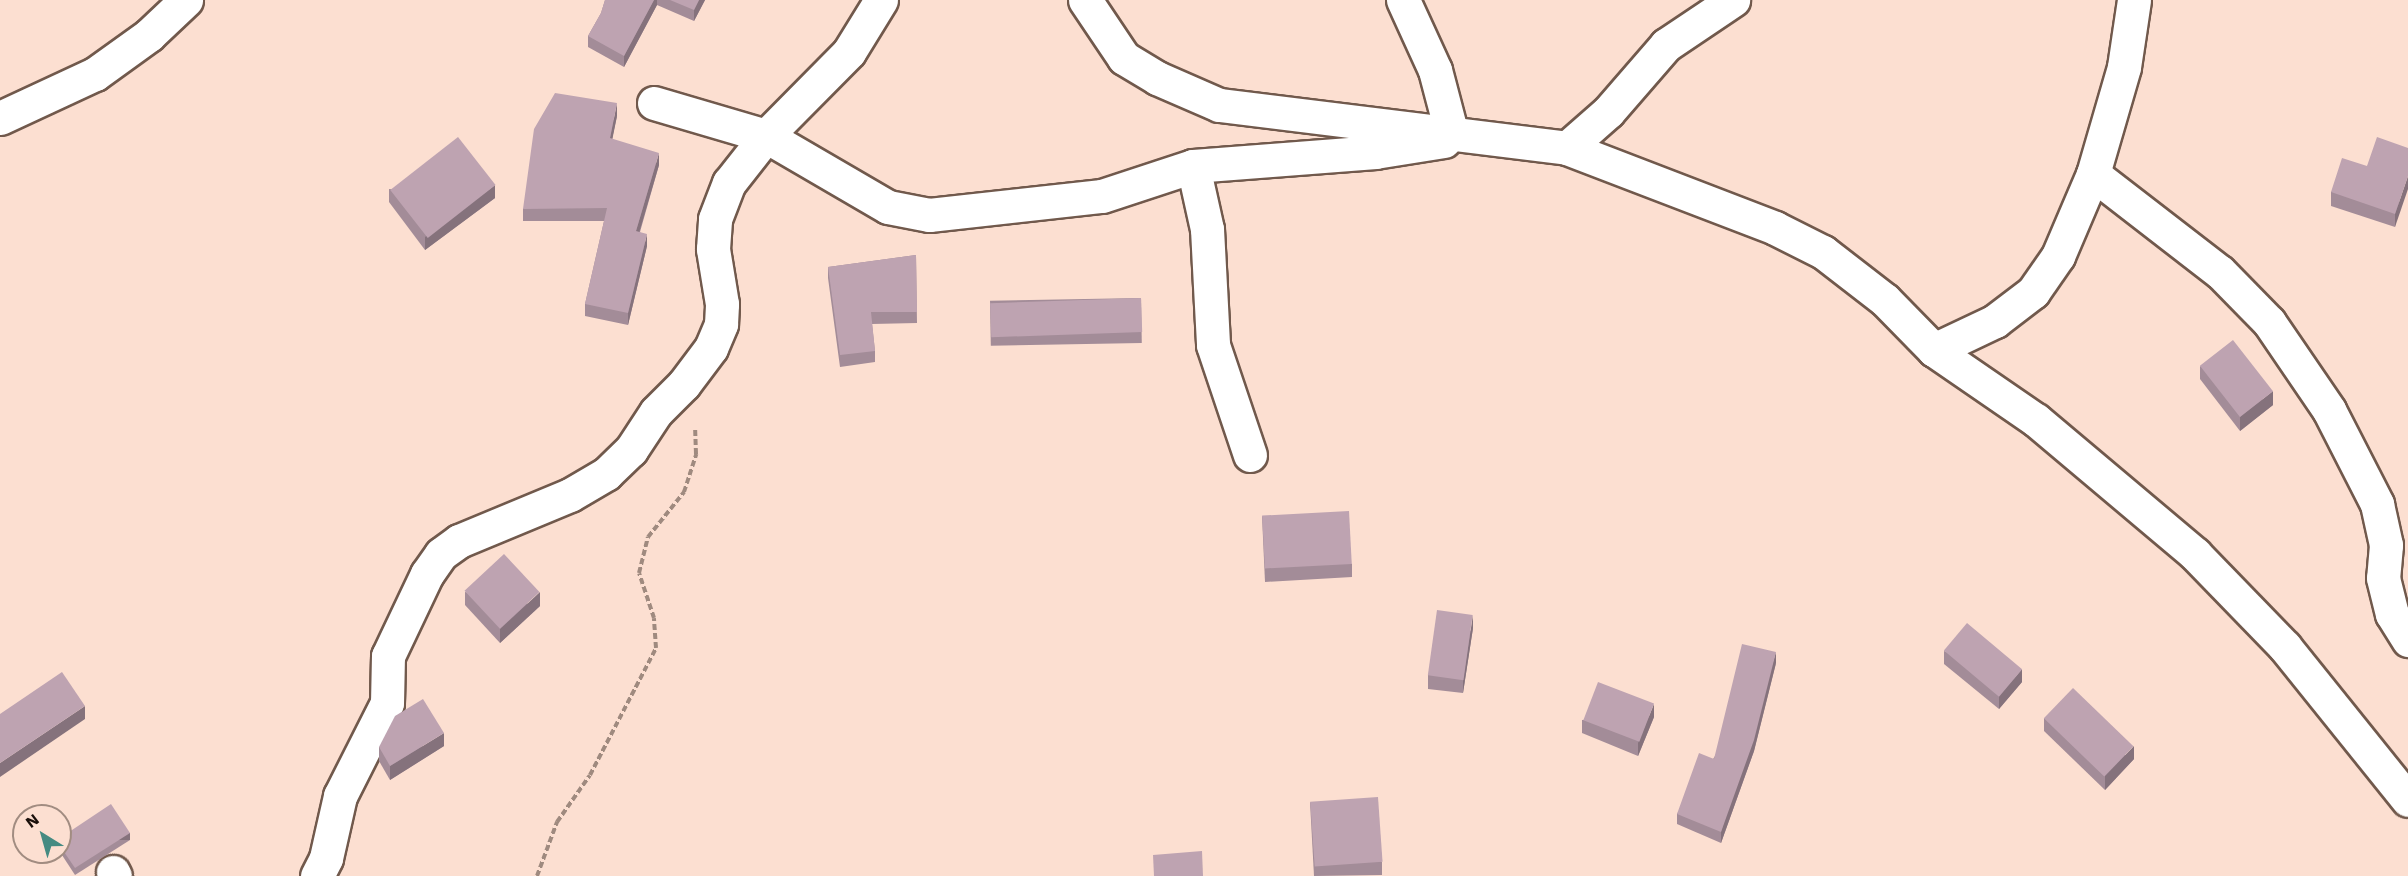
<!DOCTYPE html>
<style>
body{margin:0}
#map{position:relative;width:2408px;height:876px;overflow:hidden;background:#fcdfd1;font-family:"Work Sans",sans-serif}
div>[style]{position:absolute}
.path>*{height:4px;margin-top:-2px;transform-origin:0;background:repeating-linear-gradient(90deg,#9f8a7f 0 6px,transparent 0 9px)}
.roads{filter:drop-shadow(2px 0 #71594c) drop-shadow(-2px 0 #71594c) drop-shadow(0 2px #71594c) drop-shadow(0 -2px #71594c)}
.minor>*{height:33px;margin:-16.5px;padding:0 16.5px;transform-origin:16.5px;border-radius:16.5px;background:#fff}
.wall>*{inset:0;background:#a38c98;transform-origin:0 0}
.shaded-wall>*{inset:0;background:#85727c;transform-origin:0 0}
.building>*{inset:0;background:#bea3b1;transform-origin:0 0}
span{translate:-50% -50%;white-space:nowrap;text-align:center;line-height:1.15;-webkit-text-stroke:6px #fcdfd1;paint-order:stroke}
.north{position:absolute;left:12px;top:804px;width:60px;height:60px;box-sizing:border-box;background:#fcdfd1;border:2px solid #a18c81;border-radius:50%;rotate:323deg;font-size:16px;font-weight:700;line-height:24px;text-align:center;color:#190f0a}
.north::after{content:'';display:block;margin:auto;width:21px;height:27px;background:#458b82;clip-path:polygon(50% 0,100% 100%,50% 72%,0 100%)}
</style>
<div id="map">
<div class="path">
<div style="left:537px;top:876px;width:58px;rotate:-69.7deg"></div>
<div style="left:557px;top:822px;width:57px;rotate:-54.9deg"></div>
<div style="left:590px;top:775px;width:143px;rotate:-62.5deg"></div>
<div style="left:656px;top:648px;width:30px;rotate:-94deg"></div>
<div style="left:654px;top:618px;width:47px;rotate:-108.4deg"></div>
<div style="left:639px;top:573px;width:37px;rotate:-76deg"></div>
<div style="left:648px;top:537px;width:58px;rotate:-51.3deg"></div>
<div style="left:684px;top:492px;width:40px;rotate:-72deg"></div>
<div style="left:696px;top:454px;width:24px;rotate:-92deg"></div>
</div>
<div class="roads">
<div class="minor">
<div style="left:1085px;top:0;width:70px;rotate:56.1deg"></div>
<div style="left:1124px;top:58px;width:39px;rotate:31deg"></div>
<div style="left:1157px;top:78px;width:68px;rotate:23.5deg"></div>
<div style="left:1219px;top:105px;width:351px;rotate:7deg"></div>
<div style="left:1567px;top:148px;width:223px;rotate:21deg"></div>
<div style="left:1775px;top:228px;width:54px;rotate:26.6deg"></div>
<div style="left:1823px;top:252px;width:78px;rotate:37.7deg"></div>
<div style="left:1885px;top:300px;width:70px;rotate:45.6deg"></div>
<div style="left:1934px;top:350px;width:124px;rotate:34.5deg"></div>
<div style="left:2036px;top:420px;width:208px;rotate:40.1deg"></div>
<div style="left:2195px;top:554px;width:129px;rotate:45.9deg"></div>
<div style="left:2285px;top:647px;width:196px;rotate:51.2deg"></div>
<div style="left:1403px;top:0;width:77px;rotate:65.4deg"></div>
<div style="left:1435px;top:70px;width:63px;rotate:75.3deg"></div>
<div style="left:654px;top:103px;width:117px;rotate:16.4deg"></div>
<div style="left:766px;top:136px;width:141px;rotate:30.2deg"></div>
<div style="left:888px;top:207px;width:42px;rotate:11deg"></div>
<div style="left:929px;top:215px;width:174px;rotate:-6.3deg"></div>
<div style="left:1102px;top:196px;width:96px;rotate:-18.2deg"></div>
<div style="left:1193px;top:166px;width:183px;rotate:-4.4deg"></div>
<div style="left:1375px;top:152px;width:70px;rotate:-9.1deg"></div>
<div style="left:0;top:118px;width:105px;rotate:-24.9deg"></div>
<div style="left:95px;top:74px;width:67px;rotate:-35.8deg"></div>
<div style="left:149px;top:35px;width:51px;rotate:-43.4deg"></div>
<div style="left:1567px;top:148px;width:55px;rotate:-41.3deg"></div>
<div style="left:1608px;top:112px;width:89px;rotate:-49.1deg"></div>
<div style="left:1666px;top:45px;width:81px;rotate:-33.9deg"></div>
<div style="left:1193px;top:166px;width:65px;rotate:77.5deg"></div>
<div style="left:1207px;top:229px;width:116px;rotate:87deg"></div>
<div style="left:1213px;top:345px;width:116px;rotate:71.4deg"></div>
<div style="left:2093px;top:174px;width:160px;rotate:37.7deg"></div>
<div style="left:2220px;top:272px;width:70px;rotate:45.6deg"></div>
<div style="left:2269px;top:322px;width:107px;rotate:55.7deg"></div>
<div style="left:2329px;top:410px;width:106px;rotate:62.9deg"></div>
<div style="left:2377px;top:504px;width:42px;rotate:77.6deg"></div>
<div style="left:2386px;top:545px;width:33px;rotate:95deg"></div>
<div style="left:2383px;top:578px;width:37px;rotate:76deg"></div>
<div style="left:2392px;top:614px;width:31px;rotate:58deg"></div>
<div style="left:1934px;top:350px;width:68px;rotate:-25.4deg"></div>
<div style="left:1995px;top:321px;width:48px;rotate:-37.3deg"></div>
<div style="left:2033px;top:292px;width:44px;rotate:-55.2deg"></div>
<div style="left:2058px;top:256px;width:89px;rotate:-66.9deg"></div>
<div style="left:2093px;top:174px;width:111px;rotate:-73.8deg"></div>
<div style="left:2124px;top:67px;width:68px;rotate:-81.5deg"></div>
<div style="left:113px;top:872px;width:4px;rotate:63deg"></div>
<div style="left:317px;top:876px;width:20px;rotate:-63deg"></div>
<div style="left:326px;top:858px;width:64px;rotate:-77.3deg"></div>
<div style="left:340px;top:796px;width:104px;rotate:-63.2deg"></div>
<div style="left:387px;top:703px;width:47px;rotate:-88.8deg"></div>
<div style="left:388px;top:656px;width:91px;rotate:-64.6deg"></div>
<div style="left:427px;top:574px;width:24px;rotate:-55deg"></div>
<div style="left:441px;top:554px;width:22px;rotate:-36deg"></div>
<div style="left:459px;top:541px;width:120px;rotate:-22.5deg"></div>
<div style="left:570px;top:495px;width:42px;rotate:-30.3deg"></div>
<div style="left:606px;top:474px;width:35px;rotate:-44deg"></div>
<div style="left:631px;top:450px;width:45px;rotate:-56.7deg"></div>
<div style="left:656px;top:412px;width:40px;rotate:-45deg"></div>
<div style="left:684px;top:384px;width:45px;rotate:-53.1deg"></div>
<div style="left:711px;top:348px;width:26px;rotate:-67deg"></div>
<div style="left:721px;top:324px;width:20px;rotate:-87deg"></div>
<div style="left:722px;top:304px;width:56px;rotate:-99.3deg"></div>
<div style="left:713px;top:249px;width:30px;rotate:-86deg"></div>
<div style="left:715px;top:219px;width:39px;rotate:-69deg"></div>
<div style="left:729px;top:183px;width:60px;rotate:-51.8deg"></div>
<div style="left:766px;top:136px;width:118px;rotate:-45.3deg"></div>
<div style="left:849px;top:52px;width:61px;rotate:-58.4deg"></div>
</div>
</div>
<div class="wall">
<div style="clip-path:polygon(605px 0,705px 0,694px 21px,657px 5px,624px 67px,588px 47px,588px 36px,601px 13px)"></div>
<div style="clip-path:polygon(617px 116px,612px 139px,659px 165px,640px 232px,647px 246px,628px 325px,585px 316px,585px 304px,604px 221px,523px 221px,523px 209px)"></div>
<div style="clip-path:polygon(2408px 148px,2395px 227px,2331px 206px,2331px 192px,2367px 166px)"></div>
<div style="clip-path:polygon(389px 189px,495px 198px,425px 250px,389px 202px)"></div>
<div style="clip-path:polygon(916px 255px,917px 323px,872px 324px,875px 351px,875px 362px,840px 367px,828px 278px,828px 267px)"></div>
<div style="left:1141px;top:298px;width:45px;height:151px;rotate:89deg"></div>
<div style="clip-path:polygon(2200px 366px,2273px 405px,2240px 431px,2200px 379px)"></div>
<div style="clip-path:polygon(1262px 516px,1352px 564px,1352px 577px,1265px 582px)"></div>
<div style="clip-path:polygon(465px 592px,540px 606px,500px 643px,465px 605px)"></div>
<div style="clip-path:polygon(1473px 628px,1463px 693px,1428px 689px,1428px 675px)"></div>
<div style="clip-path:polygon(1944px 651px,2022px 682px,1999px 709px,1944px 664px)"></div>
<div style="clip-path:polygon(1776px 663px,1754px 751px,1721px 843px,1677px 824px,1677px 814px)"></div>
<div style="clip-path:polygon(1654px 717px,1638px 756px,1582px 733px,1582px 720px)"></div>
<div style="clip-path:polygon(2044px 718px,2134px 759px,2105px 790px,2044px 731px)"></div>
<div style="clip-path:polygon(444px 746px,390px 780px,379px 761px,379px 747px)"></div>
<div style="clip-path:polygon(1310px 802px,1382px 862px,1382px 875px,1314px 876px)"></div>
<div style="clip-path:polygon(60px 838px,130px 840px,75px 875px,60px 852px)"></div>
</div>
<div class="shaded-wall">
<div style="clip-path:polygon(654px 0,657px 0,657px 5px,624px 67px,624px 56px)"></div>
<div style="clip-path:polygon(699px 0,705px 0,694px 21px,694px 10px)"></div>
<div style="clip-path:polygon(617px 103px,617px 116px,610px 151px,610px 138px)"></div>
<div style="clip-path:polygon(659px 153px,659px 165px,636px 243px,636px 231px)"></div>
<div style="clip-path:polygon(2408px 176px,2408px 189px,2395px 227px,2395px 214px)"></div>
<div style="clip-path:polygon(495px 185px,495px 198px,425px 250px,425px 237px)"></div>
<div style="clip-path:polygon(647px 234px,647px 246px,628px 325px,628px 313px)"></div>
<div style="clip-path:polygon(2273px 391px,2273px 405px,2240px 431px,2240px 417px)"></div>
<div style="clip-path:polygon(540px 592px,540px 606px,500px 643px,500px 629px)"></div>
<div style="clip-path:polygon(1473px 615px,1473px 628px,1463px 693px,1463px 680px)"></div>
<div style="clip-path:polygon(1776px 652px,1776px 663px,1754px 751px,1721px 843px,1721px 832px)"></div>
<div style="clip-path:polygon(2022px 669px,2022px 682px,1999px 709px,1999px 696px)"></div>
<div style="clip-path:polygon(1654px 704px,1654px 717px,1638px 756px,1638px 743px)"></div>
<div style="clip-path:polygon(85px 706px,85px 719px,0 777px,0 763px)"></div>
<div style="clip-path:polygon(444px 733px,444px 746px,390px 780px,390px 766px)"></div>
<div style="clip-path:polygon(2134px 746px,2134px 759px,2105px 790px,2105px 776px)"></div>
<div style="left:130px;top:833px;width:7px;height:65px;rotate:90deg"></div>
</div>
<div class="building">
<div style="clip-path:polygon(605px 0,654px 0,624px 56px,588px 36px,601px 13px)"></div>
<div style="clip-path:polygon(670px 0,699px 0,694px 10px)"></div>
<div style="clip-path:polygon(555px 93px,617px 103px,610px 138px,659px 153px,636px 231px,647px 234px,628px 313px,585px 304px,607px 208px,523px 209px,534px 129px)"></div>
<div style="left:458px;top:137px;width:61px;height:86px;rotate:52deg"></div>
<div style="clip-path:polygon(2377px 137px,2408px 148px,2408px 176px,2395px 214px,2331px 192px,2342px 158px,2367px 166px)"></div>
<div style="clip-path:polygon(916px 255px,917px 312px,871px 312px,875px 351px,840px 355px,828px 267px)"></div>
<div style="left:1141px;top:298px;width:34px;height:151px;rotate:88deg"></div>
<div style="left:2233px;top:340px;width:65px;height:42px;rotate:52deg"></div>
<div style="left:1349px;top:511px;width:53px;height:87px;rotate:87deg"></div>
<div style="left:504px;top:554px;width:52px;height:54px;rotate:47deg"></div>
<div style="left:1437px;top:610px;width:36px;height:66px;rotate:8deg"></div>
<div style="left:1967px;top:623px;width:72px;height:36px;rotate:40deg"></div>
<div style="clip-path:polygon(1742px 644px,1776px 652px,1754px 740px,1721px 832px,1677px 814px,1699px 753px,1714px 759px)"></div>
<div style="clip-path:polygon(62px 672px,85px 706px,0 763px,0 714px)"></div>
<div style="left:1598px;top:682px;width:60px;height:41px;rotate:21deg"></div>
<div style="left:2073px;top:688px;width:84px;height:42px;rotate:44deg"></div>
<div style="clip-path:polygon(423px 699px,444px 733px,390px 766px,379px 747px,395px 716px)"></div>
<div style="left:1378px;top:797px;width:65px;height:68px;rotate:86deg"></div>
<div style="clip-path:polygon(111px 804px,130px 833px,75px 868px,60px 846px,60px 838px)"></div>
<div style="clip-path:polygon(1202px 851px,1203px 876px,1154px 876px,1153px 855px)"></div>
</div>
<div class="north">N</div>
</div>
